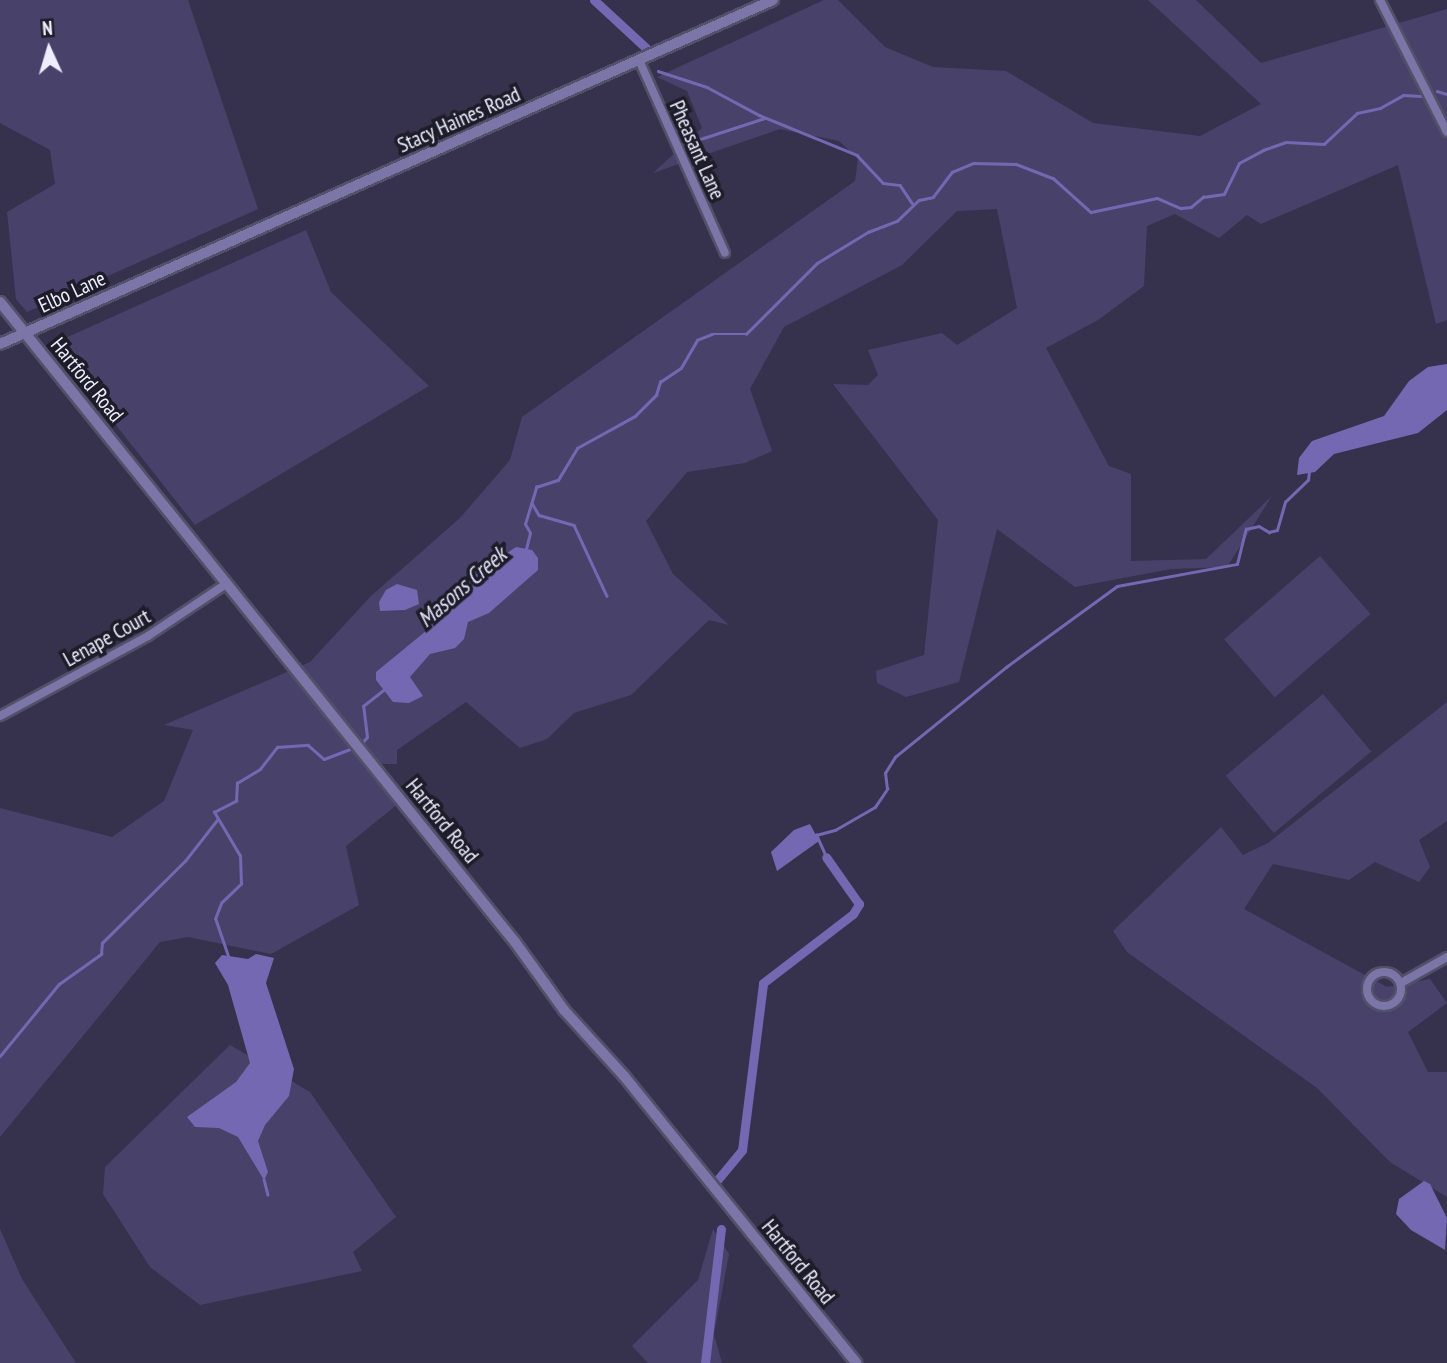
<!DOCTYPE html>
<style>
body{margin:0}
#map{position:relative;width:1447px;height:1363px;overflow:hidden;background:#36324d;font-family:"PT Sans Narrow",sans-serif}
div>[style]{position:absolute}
.green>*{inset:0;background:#48426b;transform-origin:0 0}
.water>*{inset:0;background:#7468b2}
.stream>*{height:2.5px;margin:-1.25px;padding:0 1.25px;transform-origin:1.25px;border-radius:1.25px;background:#7468b2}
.canal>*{height:9px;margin:-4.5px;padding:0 4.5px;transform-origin:4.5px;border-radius:4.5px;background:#7468b2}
.roads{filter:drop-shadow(2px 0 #535069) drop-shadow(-2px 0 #535069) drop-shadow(0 2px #535069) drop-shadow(0 -2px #535069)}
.minor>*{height:8px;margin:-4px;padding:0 4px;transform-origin:4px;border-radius:4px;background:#7c75a8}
.minor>.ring{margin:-4px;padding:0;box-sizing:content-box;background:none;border:8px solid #7c75a8;border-radius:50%}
.tertiary>*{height:10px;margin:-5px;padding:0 5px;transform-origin:5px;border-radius:5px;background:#7c75a8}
span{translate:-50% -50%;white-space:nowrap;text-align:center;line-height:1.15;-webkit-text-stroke:7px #1d1c28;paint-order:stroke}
.street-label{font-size:21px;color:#eeedfe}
.water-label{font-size:23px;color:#e2e1f6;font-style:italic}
.north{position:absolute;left:14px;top:14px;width:70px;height:70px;-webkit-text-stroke:5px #1d1c28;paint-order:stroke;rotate:356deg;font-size:19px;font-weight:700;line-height:28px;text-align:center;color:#eeedfe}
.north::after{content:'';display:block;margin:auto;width:24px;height:32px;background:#eeedfe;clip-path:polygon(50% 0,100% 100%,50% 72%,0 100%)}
</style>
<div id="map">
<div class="green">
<div style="clip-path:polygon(0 0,188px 0,258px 209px,27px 312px,16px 299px,7px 212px,55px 184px,50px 150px,0 123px)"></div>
<div style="clip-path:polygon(824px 0,838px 0,885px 47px,933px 67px,1006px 71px,1093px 123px,1200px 136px,1261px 104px,1148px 0,1196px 0,1261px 63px,1447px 9px,1447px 320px,1436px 324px,1398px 165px,1261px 224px,1247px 215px,1219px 238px,1175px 214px,1147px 226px,1144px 286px,1098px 320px,1046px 348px,1109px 466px,1131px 474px,1131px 561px,1206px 559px,1272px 496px,1227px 567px,1171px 569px,1075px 587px,997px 529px,959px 682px,906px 697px,877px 683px,876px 671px,924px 655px,938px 520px,833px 384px,868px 385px,878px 375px,868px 350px,942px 333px,957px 345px,1017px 308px,997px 209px,957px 211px,902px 265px,784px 327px,750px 389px,772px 451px,745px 463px,687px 472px,646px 521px,673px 574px,729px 625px,709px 620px,631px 695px,574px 713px,547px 739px,520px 748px,466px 702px,397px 750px,397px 764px,367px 764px,399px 803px,346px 846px,359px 905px,271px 954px,188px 937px,160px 942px,0 1137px,0 808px,112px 837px,164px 801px,193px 730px,164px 725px,310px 662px,371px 596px,460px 518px,510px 460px,522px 417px,855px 181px,858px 159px,839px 141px,780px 129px,653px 173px,702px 128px,687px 91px,657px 77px)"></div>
<div style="clip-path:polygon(306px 230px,331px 292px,429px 386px,195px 525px,52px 344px)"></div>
<div style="left:1320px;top:556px;width:77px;height:127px;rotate:49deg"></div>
<div style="left:1323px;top:694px;width:75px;height:127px;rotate:50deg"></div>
<div style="clip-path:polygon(1447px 702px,1447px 821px,1419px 840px,1430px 867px,1419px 882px,1375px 862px,1349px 880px,1273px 864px,1244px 909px,1387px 987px,1430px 979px,1447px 1003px,1408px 1032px,1428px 1072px,1447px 1072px,1447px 1197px,1390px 1162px,1317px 1088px,1127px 952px,1113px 931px,1221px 827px,1243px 855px,1268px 843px)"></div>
<div style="clip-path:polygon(230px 1045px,310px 1092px,396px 1217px,353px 1252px,362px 1271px,200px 1305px,150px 1267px,103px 1194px,105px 1167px)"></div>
<div style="clip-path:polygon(0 1229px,22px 1279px,76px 1363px,0 1363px)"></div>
<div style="clip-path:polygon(713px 1229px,729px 1254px,714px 1334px,722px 1363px,648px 1363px,632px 1346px,698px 1280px)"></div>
</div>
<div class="water">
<div style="clip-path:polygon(1447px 364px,1447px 410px,1418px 433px,1334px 454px,1315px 472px,1297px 475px,1299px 458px,1312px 441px,1384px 416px,1409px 381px,1428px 367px)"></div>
<div style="clip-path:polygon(516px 547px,532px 550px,538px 558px,538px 570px,489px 613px,468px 622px,464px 639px,455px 648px,430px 654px,410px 677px,423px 696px,409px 703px,393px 702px,376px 680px,376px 672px,426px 631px,466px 581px)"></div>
<div style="clip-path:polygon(397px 584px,417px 590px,419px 604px,405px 610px,380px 611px,379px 602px,386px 590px)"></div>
<div style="clip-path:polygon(810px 824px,819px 841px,777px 871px,771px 852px,794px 830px)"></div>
<div style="clip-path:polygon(256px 954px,274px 958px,266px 983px,294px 1069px,289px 1096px,265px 1125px,258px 1141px,268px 1172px,264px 1180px,238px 1137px,219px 1128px,195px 1127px,187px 1117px,236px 1082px,250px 1063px,228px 985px,215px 963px,222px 955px,248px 959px)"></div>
<div style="clip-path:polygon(1424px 1181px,1430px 1184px,1447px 1218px,1445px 1250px,1411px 1230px,1396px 1214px,1399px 1199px)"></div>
</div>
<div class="stream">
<div style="left:658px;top:71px;width:52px;rotate:18.1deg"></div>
<div style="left:707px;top:87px;width:59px;rotate:28.3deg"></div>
<div style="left:759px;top:115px;width:106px;rotate:22.2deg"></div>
<div style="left:857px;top:155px;width:38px;rotate:47deg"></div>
<div style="left:883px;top:183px;width:17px;rotate:7deg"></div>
<div style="left:900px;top:185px;width:22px;rotate:56deg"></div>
<div style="left:1437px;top:91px;width:10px;rotate:17deg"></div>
<div style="left:685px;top:144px;width:84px;rotate:-18deg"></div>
<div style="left:532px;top:503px;width:14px;rotate:60deg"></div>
<div style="left:539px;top:515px;width:36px;rotate:16deg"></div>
<div style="left:574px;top:525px;width:78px;rotate:65.1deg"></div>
<div style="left:526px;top:549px;width:16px;rotate:-76deg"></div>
<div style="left:530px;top:533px;width:10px;rotate:-119deg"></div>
<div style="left:525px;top:524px;width:39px;rotate:-73deg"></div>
<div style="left:536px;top:487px;width:23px;rotate:-18deg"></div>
<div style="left:558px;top:480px;width:37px;rotate:-59deg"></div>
<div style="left:577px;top:448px;width:66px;rotate:-28.9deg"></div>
<div style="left:635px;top:416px;width:30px;rotate:-45deg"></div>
<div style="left:656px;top:395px;width:14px;rotate:-73deg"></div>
<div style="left:660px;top:382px;width:25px;rotate:-34deg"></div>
<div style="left:681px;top:368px;width:32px;rotate:-60deg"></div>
<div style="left:697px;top:340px;width:16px;rotate:-22deg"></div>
<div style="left:712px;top:334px;width:34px"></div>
<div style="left:746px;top:334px;width:100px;rotate:-45deg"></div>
<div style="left:817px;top:263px;width:60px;rotate:-31.3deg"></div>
<div style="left:868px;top:232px;width:31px;rotate:-21deg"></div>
<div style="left:897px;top:221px;width:30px;rotate:-44deg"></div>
<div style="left:919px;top:200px;width:14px;rotate:-12deg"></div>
<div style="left:933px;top:197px;width:31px;rotate:-53deg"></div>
<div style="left:952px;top:172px;width:23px;rotate:-23deg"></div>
<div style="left:973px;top:163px;width:43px;rotate:1.3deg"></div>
<div style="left:1016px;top:164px;width:40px;rotate:21deg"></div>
<div style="left:1053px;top:178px;width:51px;rotate:41.8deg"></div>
<div style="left:1091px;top:212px;width:67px;rotate:-12deg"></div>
<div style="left:1157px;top:198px;width:26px;rotate:23deg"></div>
<div style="left:1181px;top:208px;width:10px;rotate:-6deg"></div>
<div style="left:1191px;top:207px;width:16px;rotate:-40deg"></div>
<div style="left:1203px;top:197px;width:21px;rotate:-8deg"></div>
<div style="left:1224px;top:194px;width:34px;rotate:-64deg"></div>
<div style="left:1239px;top:163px;width:27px;rotate:-28deg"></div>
<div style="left:1263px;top:150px;width:24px;rotate:-19deg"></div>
<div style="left:1286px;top:142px;width:38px;rotate:3deg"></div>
<div style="left:1324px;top:144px;width:45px;rotate:-43.2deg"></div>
<div style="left:1357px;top:113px;width:24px;rotate:-12deg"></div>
<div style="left:1380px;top:108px;width:26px;rotate:-29deg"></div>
<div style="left:1403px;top:95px;width:18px;rotate:3deg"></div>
<div style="left:361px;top:744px;width:9px;rotate:-49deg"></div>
<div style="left:367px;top:737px;width:31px;rotate:-97deg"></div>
<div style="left:363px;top:706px;width:29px;rotate:-38deg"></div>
<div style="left:826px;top:857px;width:24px;rotate:-114deg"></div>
<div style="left:816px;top:835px;width:20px;rotate:-15deg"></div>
<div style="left:835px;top:830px;width:46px;rotate:-29.9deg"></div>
<div style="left:875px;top:807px;width:22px;rotate:-56deg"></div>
<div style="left:887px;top:789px;width:16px;rotate:-97deg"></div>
<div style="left:885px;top:773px;width:19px;rotate:-58deg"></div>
<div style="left:895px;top:757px;width:143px;rotate:-39deg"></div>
<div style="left:1006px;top:667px;width:137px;rotate:-36.1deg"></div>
<div style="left:1117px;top:586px;width:122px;rotate:-10.4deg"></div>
<div style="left:1237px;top:564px;width:36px;rotate:-76deg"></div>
<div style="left:1246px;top:529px;width:13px;rotate:-13deg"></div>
<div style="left:1259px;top:526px;width:12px;rotate:31deg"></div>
<div style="left:1269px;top:532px;width:8px;rotate:-14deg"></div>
<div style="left:1277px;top:530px;width:29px;rotate:-74deg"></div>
<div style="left:1285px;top:502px;width:32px;rotate:-44deg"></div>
<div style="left:1308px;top:480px;width:8px;rotate:-83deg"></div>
<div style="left:228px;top:956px;width:39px;rotate:-109deg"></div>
<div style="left:215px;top:919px;width:17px;rotate:-69deg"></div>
<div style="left:221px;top:903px;width:28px;rotate:-44deg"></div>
<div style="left:241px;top:884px;width:28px;rotate:-92deg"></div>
<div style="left:240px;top:856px;width:51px;rotate:-120.6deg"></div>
<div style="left:214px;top:812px;width:25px;rotate:-27deg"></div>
<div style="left:236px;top:801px;width:18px;rotate:-87deg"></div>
<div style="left:237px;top:783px;width:27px;rotate:-31deg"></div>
<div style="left:260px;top:769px;width:28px;rotate:-52deg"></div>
<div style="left:277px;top:747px;width:31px;rotate:-4deg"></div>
<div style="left:308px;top:745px;width:21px;rotate:41deg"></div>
<div style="left:324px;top:759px;width:33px;rotate:-21deg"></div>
<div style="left:0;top:1056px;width:93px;rotate:-50.7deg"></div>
<div style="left:59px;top:984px;width:52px;rotate:-35.5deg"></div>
<div style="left:101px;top:954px;width:11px;rotate:-85deg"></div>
<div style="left:102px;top:943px;width:117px;rotate:-44.7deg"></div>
<div style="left:185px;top:861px;width:52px;rotate:-52deg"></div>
<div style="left:264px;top:1179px;width:16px;rotate:76deg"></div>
</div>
<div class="canal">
<div style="left:594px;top:0;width:71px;rotate:42.7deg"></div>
<div style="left:714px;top:1184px;width:44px;rotate:-50.5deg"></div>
<div style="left:742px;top:1150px;width:168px;rotate:-82.8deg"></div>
<div style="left:763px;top:983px;width:113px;rotate:-37.5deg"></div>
<div style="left:853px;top:914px;width:12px;rotate:-59deg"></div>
<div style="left:859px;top:904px;width:57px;rotate:-125.1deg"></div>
<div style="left:705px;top:1363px;width:135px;rotate:-83.2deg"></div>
</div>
<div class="roads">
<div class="minor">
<div style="left:1380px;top:0;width:148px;rotate:63.1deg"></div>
<div style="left:639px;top:60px;width:211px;rotate:66deg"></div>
<div style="left:0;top:716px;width:168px;rotate:-28.4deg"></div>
<div style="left:148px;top:636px;width:94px;rotate:-33.7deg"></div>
<div class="ring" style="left:1367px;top:972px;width:26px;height:26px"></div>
<div style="left:1401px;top:983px;width:53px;rotate:-29.5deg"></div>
</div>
<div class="tertiary">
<div style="left:0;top:302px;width:821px;rotate:51.18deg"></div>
<div style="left:515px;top:942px;width:84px;rotate:54.2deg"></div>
<div style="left:564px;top:1010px;width:89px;rotate:47.7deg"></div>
<div style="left:624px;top:1076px;width:369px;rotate:51deg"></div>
<div style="left:0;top:344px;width:846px;rotate:-23.99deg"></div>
</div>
</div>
<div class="street-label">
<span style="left:459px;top:120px;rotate:-24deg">Stacy Haines Road</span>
<span style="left:697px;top:150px;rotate:66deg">Pheasant Lane</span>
<span style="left:72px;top:292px;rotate:-25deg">Elbo Lane</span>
<span style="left:87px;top:380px;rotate:51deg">Hartford Road</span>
<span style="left:107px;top:638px;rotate:-29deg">Lenape Court</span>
<span style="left:442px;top:821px;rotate:51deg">Hartford Road</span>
<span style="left:798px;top:1262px;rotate:51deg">Hartford Road</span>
</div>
<div class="water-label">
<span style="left:462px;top:587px;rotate:-41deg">Masons Creek</span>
</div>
<div class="north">N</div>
</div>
